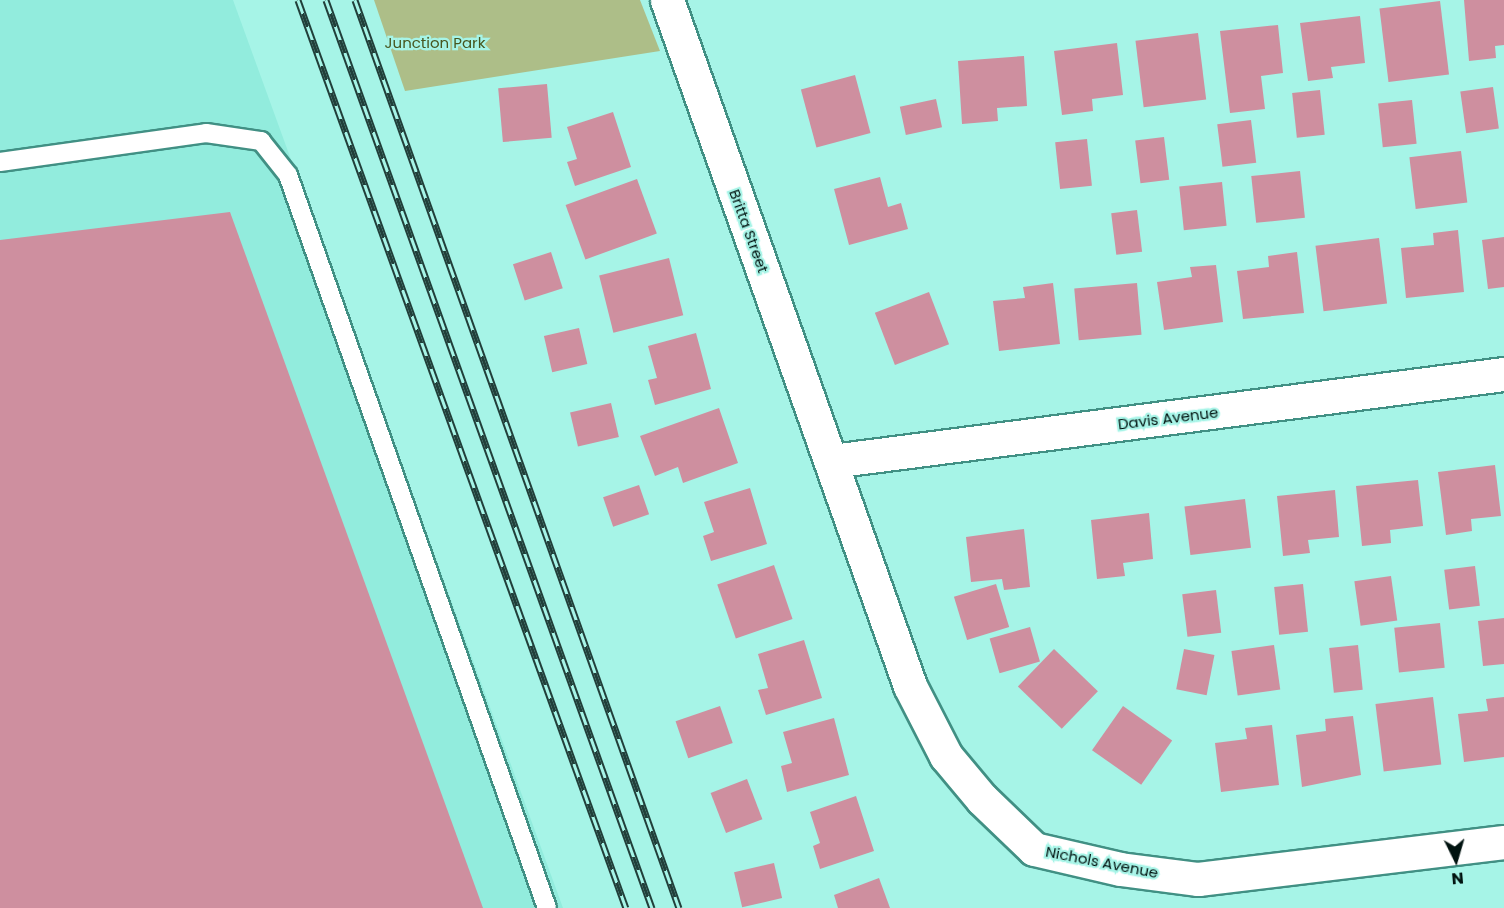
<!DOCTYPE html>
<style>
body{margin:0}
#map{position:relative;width:1504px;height:908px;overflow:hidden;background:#a6f4e7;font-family:Poppins,sans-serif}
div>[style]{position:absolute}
.built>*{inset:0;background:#92ecdd}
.green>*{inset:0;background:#adbe88}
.building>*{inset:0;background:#ce8f9f;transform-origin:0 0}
.roads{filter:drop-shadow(2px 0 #419084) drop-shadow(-2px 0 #419084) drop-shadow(0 2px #419084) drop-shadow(0 -2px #419084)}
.lane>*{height:18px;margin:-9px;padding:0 9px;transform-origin:9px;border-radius:9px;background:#fff}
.street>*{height:33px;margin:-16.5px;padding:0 16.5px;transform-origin:16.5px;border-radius:16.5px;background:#fff}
.rail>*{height:7px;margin-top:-3.5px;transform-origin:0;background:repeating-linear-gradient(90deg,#a6f4e7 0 14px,#213f3a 0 28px);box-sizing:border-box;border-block:2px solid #213f3a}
span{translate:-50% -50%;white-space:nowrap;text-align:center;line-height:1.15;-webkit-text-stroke:4.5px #a6f4e7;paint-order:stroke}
.park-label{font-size:15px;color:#47561f}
.street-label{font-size:15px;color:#00120f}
.north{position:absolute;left:1426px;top:830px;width:60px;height:60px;-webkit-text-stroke:4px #a6f4e7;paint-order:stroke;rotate:175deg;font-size:16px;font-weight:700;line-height:24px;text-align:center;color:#00120f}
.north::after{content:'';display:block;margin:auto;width:21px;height:27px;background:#00120f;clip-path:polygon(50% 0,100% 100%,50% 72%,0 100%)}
</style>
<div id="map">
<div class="built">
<div style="clip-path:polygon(0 0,233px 0,563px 908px,0 908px)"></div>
</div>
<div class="green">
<div style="clip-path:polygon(374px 0,640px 0,660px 51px,405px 91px)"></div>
</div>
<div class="building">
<div style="clip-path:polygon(1464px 0,1504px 0,1504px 45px,1495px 46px,1496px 58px,1469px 61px)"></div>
<div style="left:1440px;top:1px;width:74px;height:61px;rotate:83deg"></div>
<div style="clip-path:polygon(1360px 16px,1365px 63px,1331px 67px,1333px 78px,1308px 81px,1300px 23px)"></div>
<div style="clip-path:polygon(1278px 25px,1283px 73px,1261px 76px,1265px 109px,1230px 113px,1220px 31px)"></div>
<div style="left:1198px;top:33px;width:67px;height:63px;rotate:83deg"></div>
<div style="clip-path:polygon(1117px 43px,1123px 95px,1092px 99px,1093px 111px,1062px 115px,1054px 51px)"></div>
<div style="clip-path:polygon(1024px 56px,1027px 106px,997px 108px,998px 121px,962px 124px,958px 61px)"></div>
<div style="left:855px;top:75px;width:60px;height:56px;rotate:75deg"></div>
<div style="left:547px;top:84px;width:54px;height:49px;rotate:85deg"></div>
<div style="left:1493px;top:87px;width:42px;height:33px;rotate:82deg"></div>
<div style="left:1320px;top:90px;width:45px;height:28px;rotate:84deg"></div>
<div style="left:936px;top:99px;width:29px;height:37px;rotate:78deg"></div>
<div style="left:1412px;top:100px;width:44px;height:34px;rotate:84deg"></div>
<div style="clip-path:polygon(613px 112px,631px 167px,575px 186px,567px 162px,577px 159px,567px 127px)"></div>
<div style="left:1251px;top:120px;width:43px;height:34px;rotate:83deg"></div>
<div style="left:1164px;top:137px;width:43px;height:29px;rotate:83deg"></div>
<div style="left:1087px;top:139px;width:47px;height:32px;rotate:84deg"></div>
<div style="left:1461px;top:151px;width:52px;height:52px;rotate:83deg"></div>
<div style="left:1300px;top:171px;width:47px;height:49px;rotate:84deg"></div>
<div style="clip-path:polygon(880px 177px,888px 207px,901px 203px,908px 229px,849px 245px,834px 189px)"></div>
<div style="left:637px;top:179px;width:58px;height:76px;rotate:70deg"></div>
<div style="left:1222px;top:182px;width:44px;height:43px;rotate:84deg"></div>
<div style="left:1137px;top:210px;width:42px;height:26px;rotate:83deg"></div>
<div style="clip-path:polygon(230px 212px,483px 908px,0 908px,0 240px)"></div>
<div style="clip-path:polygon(1458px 230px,1464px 292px,1406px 298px,1401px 248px,1434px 245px,1433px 233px)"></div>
<div style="clip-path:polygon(1504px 237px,1504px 287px,1488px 289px,1482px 240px)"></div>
<div style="left:1379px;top:238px;width:66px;height:64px;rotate:83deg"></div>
<div style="left:551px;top:252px;width:38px;height:40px;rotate:72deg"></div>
<div style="clip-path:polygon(1297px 252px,1304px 313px,1243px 319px,1237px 271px,1269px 267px,1268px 256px)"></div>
<div style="left:669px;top:258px;width:59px;height:72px;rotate:76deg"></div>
<div style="clip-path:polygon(1216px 265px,1223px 322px,1164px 330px,1157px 282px,1192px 277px,1190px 267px)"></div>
<div style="clip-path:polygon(1053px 283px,1060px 344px,999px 351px,993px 301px,1025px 298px,1023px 287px)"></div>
<div style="left:1137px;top:283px;width:52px;height:63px;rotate:85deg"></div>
<div style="left:929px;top:292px;width:56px;height:58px;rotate:69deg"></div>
<div style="left:579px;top:328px;width:37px;height:36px;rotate:77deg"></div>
<div style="clip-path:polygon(696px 333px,711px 389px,655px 405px,648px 380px,657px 378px,648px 346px)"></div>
<div style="left:611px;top:403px;width:35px;height:42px;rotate:77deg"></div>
<div style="clip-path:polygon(719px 408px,738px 463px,683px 483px,678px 467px,655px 476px,640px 436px)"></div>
<div style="clip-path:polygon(1495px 465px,1501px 516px,1471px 519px,1472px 531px,1446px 535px,1438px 472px)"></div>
<div style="clip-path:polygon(1418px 480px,1423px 526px,1390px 530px,1391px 543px,1362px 546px,1356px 486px)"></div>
<div style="left:639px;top:485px;width:31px;height:38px;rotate:71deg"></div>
<div style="clip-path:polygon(750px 488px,767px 544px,711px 561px,703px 536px,714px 532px,704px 502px)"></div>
<div style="clip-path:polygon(1335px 490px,1339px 537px,1308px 540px,1310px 553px,1283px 556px,1277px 496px)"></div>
<div style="left:1245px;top:499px;width:49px;height:61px;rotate:83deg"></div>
<div style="clip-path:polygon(1149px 513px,1153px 559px,1123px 563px,1125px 576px,1097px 579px,1091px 520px)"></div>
<div style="clip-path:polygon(1024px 529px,1030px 587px,1004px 590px,1002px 579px,971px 582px,966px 537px)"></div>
<div style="left:774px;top:565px;width:57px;height:60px;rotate:71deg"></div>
<div style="left:1475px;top:566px;width:40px;height:31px;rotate:83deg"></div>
<div style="left:1391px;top:576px;width:45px;height:37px;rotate:82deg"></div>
<div style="left:996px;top:584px;width:45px;height:44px;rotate:73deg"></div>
<div style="left:1303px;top:584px;width:48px;height:29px;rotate:84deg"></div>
<div style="left:1216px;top:590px;width:43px;height:34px;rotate:83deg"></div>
<div style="clip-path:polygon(1504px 618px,1504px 664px,1483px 666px,1478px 621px)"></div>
<div style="left:1440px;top:623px;width:45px;height:46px;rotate:84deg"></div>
<div style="left:1030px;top:627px;width:36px;height:42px;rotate:74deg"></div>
<div style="clip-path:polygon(804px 640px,822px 698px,766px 715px,758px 690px,768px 688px,758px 654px)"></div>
<div style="left:1274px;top:645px;width:45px;height:43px;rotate:82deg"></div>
<div style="left:1358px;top:645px;width:45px;height:29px;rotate:84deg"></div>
<div style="left:1054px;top:649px;width:61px;height:52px;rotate:44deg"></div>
<div style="left:1184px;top:649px;width:31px;height:41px;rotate:11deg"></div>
<div style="left:1433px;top:697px;width:68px;height:58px;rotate:83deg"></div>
<div style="clip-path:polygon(1504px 697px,1504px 757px,1464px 762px,1458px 714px,1488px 711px,1486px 699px)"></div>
<div style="left:720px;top:706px;width:39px;height:47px;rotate:71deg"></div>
<div style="left:1123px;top:706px;width:60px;height:54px;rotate:35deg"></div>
<div style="clip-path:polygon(1353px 716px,1361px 775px,1302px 787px,1296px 735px,1326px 731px,1325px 719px)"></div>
<div style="clip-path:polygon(834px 718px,849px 775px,787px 792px,781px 766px,792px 763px,783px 732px)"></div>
<div style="clip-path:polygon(1272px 725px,1279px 785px,1221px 792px,1215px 743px,1247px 739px,1245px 728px)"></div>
<div style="left:747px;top:779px;width:43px;height:39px;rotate:69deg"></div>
<div style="clip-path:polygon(856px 796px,874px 851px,820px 869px,813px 846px,820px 843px,810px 812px)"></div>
<div style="left:774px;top:863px;width:36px;height:41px;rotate:77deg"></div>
<div style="clip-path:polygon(879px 878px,890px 908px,838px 908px,834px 895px)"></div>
</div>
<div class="roads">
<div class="lane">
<div style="left:0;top:162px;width:208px;rotate:-8deg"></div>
<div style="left:206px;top:133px;width:56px;rotate:8.3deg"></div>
<div style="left:261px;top:141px;width:43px;rotate:51.5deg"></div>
<div style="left:288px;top:175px;width:777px;rotate:70.54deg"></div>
</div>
<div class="street">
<div style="left:667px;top:0;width:728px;rotate:70.49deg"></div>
<div style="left:910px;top:686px;width:79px;rotate:62.8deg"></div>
<div style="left:946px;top:756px;width:56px;rotate:50.1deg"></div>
<div style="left:982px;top:799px;width:72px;rotate:43.9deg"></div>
<div style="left:1034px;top:849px;width:88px;rotate:13.1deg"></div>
<div style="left:1120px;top:869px;width:79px;rotate:7.3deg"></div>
<div style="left:1198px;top:879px;width:308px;rotate:-6.9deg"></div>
<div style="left:832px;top:461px;width:678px;rotate:-7.38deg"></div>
</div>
</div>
<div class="rail">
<div style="left:298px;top:0;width:965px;rotate:70.14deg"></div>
<div style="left:326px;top:0;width:965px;rotate:70.25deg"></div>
<div style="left:355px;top:0;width:964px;rotate:70.36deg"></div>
</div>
<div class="park-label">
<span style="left:435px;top:43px">Junction Park</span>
</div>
<div class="street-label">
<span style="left:749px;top:231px;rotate:70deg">Britta Street</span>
<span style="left:1168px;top:418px;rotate:-7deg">Davis Avenue</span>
<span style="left:1102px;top:862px;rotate:11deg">Nichols Avenue</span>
</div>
<div class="north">N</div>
</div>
